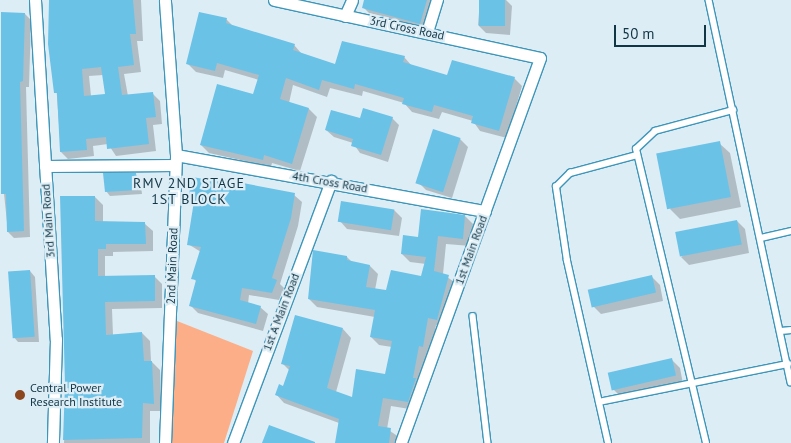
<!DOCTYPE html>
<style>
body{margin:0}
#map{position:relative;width:791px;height:443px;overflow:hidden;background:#ddedf5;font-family:"PT Sans",sans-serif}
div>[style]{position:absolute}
.green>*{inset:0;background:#fbae87}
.shadow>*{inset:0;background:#0003}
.building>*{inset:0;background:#6bc2e7;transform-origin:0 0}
.roads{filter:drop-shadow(1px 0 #3d96b9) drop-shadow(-1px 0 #3d96b9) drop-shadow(0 1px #3d96b9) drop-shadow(0 -1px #3d96b9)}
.lane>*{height:5.5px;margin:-2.75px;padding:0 2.75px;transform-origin:2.75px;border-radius:2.75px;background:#fff}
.street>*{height:11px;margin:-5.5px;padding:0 5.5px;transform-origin:5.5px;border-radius:5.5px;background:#fff}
.dots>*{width:14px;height:14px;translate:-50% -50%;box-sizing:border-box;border:2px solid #ddedf5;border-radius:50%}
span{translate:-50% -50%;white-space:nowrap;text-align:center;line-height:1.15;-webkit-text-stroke:4.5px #ddedf5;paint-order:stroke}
.street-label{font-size:12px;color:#113645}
.poi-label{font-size:12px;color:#113645}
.left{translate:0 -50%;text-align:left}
.neighbourhood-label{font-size:14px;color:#113645;letter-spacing:1px}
.scale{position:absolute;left:614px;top:25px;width:92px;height:22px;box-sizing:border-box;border:2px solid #113645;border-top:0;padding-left:6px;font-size:15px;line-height:18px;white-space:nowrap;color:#113645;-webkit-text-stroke:4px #ddedf5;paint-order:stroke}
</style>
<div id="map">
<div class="green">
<div style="clip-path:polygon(177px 321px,253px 351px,224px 443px,169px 443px)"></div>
</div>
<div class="shadow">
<div style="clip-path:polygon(evenodd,50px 0,141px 0,143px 41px,137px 41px,141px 72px,124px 74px,128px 96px,153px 94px,160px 101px,162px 124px,153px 125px,156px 151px,116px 156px,108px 144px,93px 146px,94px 156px,68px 159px,61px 152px,50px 0,103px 75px,107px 95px,91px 96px,89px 76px,103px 75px)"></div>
<div style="clip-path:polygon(366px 0,435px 0,425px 28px,369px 13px,364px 8px)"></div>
<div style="clip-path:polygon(480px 0,506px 0,512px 6px,510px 35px,486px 33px,478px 25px)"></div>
<div style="clip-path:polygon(200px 13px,227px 20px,233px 26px,294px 45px,302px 54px,336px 65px,404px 57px,412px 66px,448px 76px,514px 78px,522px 86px,507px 138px,480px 131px,473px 121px,442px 112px,439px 119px,412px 112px,404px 103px,363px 91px,362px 96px,330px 88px,327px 97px,293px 85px,289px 103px,309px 109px,317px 117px,300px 171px,272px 163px,271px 167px,209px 153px,201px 145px,254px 96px,259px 80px,225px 70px,223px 78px,196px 72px,188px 64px)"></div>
<div style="clip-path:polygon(25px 14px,31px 20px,29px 87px,26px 87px,30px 237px,14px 238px,8px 232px,1px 165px)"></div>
<div style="clip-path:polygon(392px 118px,399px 125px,388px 162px,360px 153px,353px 143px,334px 137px,326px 130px,361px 119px)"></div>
<div style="clip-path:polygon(460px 139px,468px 147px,452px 198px,426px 190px,418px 182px)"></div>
<div style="clip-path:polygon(719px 143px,730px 153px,741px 207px,680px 219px,670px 209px)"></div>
<div style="clip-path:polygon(135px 174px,140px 179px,142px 194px,110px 196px,106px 191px)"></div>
<div style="clip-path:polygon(190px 193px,294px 195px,302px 202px,298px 226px,280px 284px,284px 288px,279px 300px,249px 295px,248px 304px,260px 307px,268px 314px,263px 331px,198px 313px,190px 305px,197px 282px,193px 278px,201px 252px,188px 244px,196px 199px)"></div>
<div style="clip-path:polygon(95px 197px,103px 205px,103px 223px,145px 224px,153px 231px,153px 251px,113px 252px,113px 256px,105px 256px,105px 277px,154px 276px,162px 284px,162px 308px,112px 309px,113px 335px,142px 333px,150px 341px,151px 361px,160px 370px,162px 411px,150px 411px,150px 443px,64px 443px,66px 385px)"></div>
<div style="clip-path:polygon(394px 210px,402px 218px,399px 236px,347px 229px,340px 221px)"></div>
<div style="clip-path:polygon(465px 216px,473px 224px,471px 246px,446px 244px,443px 274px,457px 284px,446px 327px,436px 325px,431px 355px,427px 354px,416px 410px,391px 406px,387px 429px,399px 437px,398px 443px,337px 443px,339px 423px,284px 403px,276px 394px,283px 387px,290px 371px,282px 363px,343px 329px,351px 338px,336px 392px,353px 399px,386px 375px,392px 347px,379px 345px,371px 337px,375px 317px,317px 307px,309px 299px,347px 257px,352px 262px,370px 266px,378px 274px,375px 290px,387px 291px,422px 278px,426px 264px,410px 262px,402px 254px,419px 238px)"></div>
<div style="clip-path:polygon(737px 221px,745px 229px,749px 253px,689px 265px,681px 257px)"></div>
<div style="clip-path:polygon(30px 271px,35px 277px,39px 342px,18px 342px,13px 336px)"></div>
<div style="clip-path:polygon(652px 277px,660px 285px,663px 301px,601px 314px,593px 306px)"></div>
<div style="clip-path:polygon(672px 360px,680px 368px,683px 384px,621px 397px,613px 389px)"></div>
</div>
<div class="building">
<div style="clip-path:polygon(evenodd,49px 0,133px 0,136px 34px,130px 34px,134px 65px,118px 67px,122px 95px,153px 92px,156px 117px,146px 118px,149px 144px,107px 149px,106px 137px,86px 139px,87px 150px,60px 152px,57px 93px,54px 93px,48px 44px,49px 0,101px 67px,105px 94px,84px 96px,82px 69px,101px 67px)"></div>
<div style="clip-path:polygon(364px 0,427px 0,420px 24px,362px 8px)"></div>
<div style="left:479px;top:0;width:26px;height:26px"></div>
<div style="clip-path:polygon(1px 12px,25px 13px,23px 81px,20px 82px,24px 231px,7px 232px,6px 194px,1px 194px)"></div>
<div style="clip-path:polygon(199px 12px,227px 18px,226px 23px,295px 44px,293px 50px,335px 64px,342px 41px,405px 56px,403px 62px,447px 75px,452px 60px,515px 77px,499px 131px,471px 123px,473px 116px,434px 105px,432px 112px,402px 104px,404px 98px,355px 84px,354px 89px,322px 80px,319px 90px,286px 78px,280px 99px,309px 108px,292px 164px,264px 155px,263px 160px,200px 145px,217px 84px,253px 94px,259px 75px,217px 63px,215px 71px,186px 64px)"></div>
<div style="clip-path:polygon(363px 108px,393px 117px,381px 155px,351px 146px,353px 139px,325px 130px,331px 110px,360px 118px)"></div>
<div style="left:433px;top:129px;width:29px;height:57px;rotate:18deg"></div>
<div style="left:720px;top:141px;width:57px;height:65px;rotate:79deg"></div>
<div style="clip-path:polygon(103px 173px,136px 173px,138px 190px,105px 192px)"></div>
<div style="clip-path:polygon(192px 177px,222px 182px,222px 179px,295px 193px,291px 218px,272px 278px,277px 280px,272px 293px,242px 288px,240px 300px,261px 306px,256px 324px,189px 306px,196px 280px,191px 279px,201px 247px,187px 245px,195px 195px,189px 194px)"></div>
<div style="clip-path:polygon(60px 196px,95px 196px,95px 221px,145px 222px,146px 244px,106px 244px,106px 249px,98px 249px,98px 276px,155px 275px,155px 301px,105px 302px,106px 335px,142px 332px,144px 361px,152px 361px,154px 404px,143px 403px,142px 438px,63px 440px,65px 385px)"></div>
<div style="left:341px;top:201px;width:54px;height:21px;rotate:9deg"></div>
<div style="clip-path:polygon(421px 209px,465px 215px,463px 239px,438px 236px,434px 271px,449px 275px,437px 320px,428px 318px,423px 347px,419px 346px,413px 378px,416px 378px,408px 402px,383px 398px,378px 426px,391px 428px,389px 443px,335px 443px,339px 419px,275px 395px,279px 384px,283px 386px,290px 366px,281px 364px,295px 315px,343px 328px,327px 388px,352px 397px,356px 369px,385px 374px,392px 341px,370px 337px,375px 310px,308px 299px,313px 250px,347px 256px,347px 260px,370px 265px,366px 287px,386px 290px,391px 270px,421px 276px,426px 257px,401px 254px,403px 235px,418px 237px)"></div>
<div style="left:737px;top:220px;width:25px;height:63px;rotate:79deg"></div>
<div style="left:30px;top:270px;width:67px;height:22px;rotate:86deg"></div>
<div style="left:652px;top:275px;width:18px;height:66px;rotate:77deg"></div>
<div style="left:672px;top:358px;width:18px;height:66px;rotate:77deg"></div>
<div style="clip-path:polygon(269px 425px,315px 442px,315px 443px,262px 443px)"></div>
</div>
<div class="roads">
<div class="lane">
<div style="left:709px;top:0;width:391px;rotate:77.9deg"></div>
<div style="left:761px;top:238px;width:31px;rotate:-13deg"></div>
<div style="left:473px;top:316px;width:128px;rotate:83.3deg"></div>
<div style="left:781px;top:331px;width:10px;rotate:-6deg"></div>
<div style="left:599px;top:402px;width:193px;rotate:-11.4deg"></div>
<div style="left:608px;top:443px;width:187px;rotate:-102.7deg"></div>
<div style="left:567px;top:261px;width:75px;rotate:-98.5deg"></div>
<div style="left:556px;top:187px;width:20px;rotate:-45deg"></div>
<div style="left:570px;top:173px;width:69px;rotate:-15deg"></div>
<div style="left:706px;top:443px;width:302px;rotate:-103.4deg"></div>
<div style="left:636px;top:149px;width:26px;rotate:-43deg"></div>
<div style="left:655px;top:131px;width:81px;rotate:-15.1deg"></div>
</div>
<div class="street">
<div style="left:35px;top:0;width:340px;rotate:86.5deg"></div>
<div style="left:56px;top:339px;width:104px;rotate:91.7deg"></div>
<div style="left:274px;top:0;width:272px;rotate:12.3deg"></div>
<div style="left:540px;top:58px;width:409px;rotate:109.9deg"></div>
<div style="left:345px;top:16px;width:17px;rotate:-66deg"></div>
<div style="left:427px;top:32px;width:34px;rotate:-73deg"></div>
<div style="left:176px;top:155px;width:314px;rotate:10.3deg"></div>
<div style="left:45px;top:166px;width:130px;rotate:-0.4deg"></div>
<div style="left:165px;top:443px;width:288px;rotate:-87.8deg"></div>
<div style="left:176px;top:155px;width:155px;rotate:-94.1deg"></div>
<div style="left:233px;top:443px;width:280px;rotate:-69.5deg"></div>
</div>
</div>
<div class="dots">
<div style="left:20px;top:395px;background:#8d471f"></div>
</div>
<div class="street-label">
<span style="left:407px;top:28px;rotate:12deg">3rd Cross Road</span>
<span style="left:330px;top:182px;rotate:10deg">4th Cross Road</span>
<span style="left:48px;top:221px;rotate:-94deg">3rd Main Road</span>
<span style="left:471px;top:250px;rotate:-70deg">1st Main Road</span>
<span style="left:172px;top:266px;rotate:-88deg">2nd Main Road</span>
<span style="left:281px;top:312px;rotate:-69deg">1st A Main Road</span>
</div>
<div class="poi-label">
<span class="left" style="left:30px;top:395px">Central Power<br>Research Institute</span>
</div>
<div class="neighbourhood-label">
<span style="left:189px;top:191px">RMV 2ND STAGE<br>1ST BLOCK</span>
</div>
<div class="scale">50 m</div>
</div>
